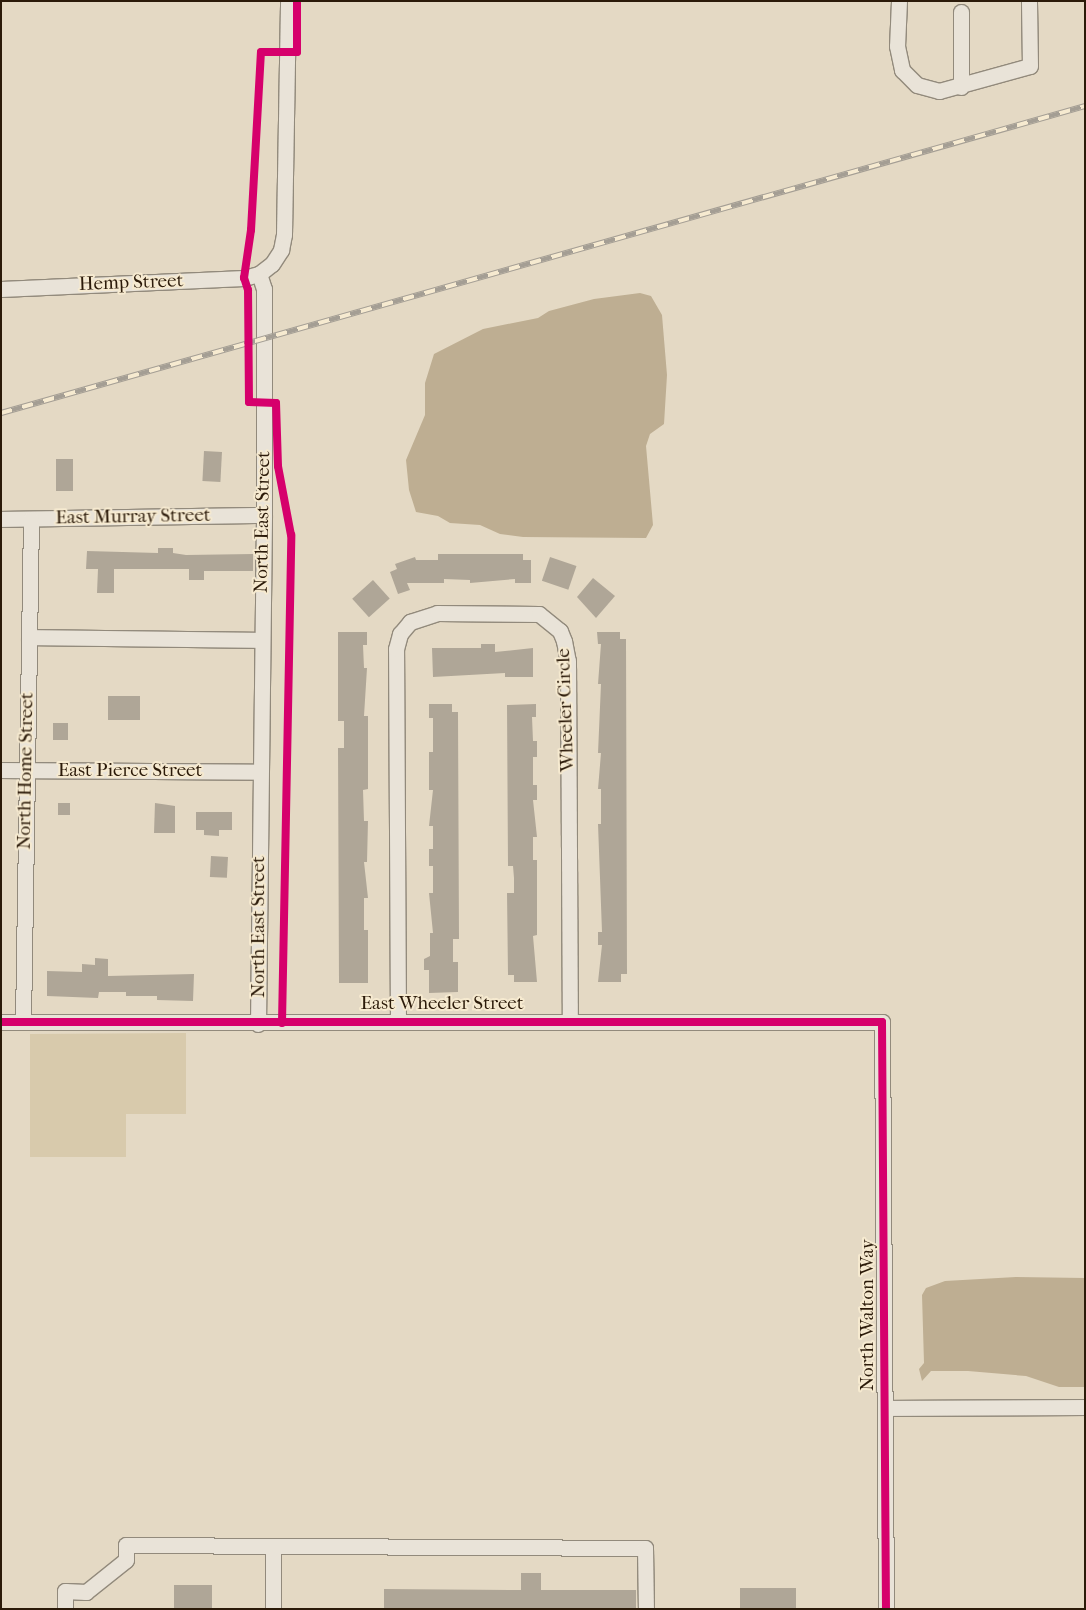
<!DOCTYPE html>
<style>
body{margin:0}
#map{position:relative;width:1086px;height:1610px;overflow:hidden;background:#e4d9c4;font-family:"IM FELL French Canon",serif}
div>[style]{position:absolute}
.green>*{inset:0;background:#d8caac}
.water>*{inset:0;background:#beae92}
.building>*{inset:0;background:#afa697;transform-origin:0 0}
.roads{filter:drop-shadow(1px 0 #928a7c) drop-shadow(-1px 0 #928a7c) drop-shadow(0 1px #928a7c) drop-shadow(0 -1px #928a7c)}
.minor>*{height:15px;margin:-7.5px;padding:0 7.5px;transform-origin:7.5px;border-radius:7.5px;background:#e9e3d8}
.rail>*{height:5.5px;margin-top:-2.75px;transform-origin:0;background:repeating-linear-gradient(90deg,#f6ead0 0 11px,#a49e94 0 22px);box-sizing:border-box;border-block:1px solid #a49e94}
.cycleway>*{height:8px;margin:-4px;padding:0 4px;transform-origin:4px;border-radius:4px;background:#d6006c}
span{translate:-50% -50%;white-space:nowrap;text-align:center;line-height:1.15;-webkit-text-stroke:4px #f6ead0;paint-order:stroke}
.street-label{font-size:19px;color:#2b1a09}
.frame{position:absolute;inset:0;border:2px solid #2b1a09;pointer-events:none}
</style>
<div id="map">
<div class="green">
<div style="clip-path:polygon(186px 1033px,186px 1114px,126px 1114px,126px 1157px,30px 1157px,30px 1034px)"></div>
</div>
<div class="water">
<div style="clip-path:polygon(640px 293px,651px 296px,662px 315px,667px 375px,664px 424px,650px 434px,646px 446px,653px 525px,646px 538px,523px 537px,500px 534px,480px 525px,450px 523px,438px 516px,416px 512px,409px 490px,406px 460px,425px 415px,425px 383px,434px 354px,483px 329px,538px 318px,549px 311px,594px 299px)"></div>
<div style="clip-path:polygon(1016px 1277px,1085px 1278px,1085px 1387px,1059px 1387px,1026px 1376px,968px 1371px,931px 1371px,922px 1381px,919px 1369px,924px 1363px,922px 1295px,926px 1288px,945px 1281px)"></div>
</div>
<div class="building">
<div style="left:204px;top:451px;width:18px;height:30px;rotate:3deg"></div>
<div style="left:56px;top:459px;width:17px;height:32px"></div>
<div style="clip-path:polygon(158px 548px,173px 548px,173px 553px,186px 555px,253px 554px,253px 571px,204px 571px,204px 580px,189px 580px,189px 569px,114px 569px,114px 593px,97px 593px,98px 569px,86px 569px,87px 551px,158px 553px)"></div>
<div style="clip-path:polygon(438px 554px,523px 554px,523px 560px,531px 560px,531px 583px,515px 583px,515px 579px,470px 583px,470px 580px,444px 579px,444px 583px,407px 583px,410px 590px,398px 594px,390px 572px,397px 569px,395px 564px,415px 557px,416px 560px,438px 560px)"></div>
<div style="left:550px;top:557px;width:28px;height:25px;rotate:19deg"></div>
<div style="clip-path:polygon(593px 578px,615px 596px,596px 618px,577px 597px)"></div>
<div style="left:373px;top:580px;width:25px;height:28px;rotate:48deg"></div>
<div style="clip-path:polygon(338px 632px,367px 632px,367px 645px,363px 645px,364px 668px,367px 668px,364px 716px,368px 716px,368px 789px,363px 790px,364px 821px,368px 821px,367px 862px,364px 862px,368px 898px,364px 898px,364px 930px,368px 930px,368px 983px,339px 983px,338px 748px,344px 748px,344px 721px,338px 721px)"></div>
<div style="clip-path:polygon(597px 632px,620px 632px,620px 639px,626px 639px,627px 974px,621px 974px,621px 982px,598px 982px,602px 945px,598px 945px,598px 932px,602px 932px,598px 824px,601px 824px,601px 789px,598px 789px,601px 753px,598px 753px,601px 684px,598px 684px,601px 644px,598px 644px)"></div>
<div style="clip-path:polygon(481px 644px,495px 644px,495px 652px,533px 648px,533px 677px,505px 677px,505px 673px,433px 677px,432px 648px,481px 648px)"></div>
<div style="left:140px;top:696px;width:24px;height:32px;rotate:90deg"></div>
<div style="clip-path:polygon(429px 704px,452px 704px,452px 712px,458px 712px,459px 939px,453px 939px,453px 962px,458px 962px,458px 992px,429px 993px,429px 970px,424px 970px,424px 959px,430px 956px,430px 933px,433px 933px,429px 893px,433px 893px,433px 866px,429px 866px,429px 849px,433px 849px,433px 826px,429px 826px,433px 790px,429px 790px,429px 752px,433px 752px,433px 718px,429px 718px)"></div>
<div style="clip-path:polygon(536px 704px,536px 717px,532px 717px,533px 741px,537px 741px,537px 757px,533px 757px,533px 785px,537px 785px,537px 800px,533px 800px,537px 837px,533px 837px,533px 860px,537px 860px,537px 935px,533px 936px,537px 982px,514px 982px,514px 975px,508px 975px,507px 893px,514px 893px,514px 878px,513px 866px,508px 866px,507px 705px)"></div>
<div style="left:53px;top:723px;width:15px;height:17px"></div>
<div style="left:58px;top:803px;width:12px;height:12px"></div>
<div style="clip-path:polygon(155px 803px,175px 806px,175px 833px,154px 833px)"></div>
<div style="clip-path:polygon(196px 812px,232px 812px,232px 830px,219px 830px,219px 836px,204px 835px,204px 830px,196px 830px)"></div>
<div style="left:211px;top:856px;width:17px;height:21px;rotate:3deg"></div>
<div style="clip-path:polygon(95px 958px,108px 959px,108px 976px,194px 974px,193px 1001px,157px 1000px,157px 996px,126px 996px,126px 992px,99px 992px,98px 998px,47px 996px,47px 971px,82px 972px,82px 964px,95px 965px)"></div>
<div style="clip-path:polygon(521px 1573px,541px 1573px,541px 1590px,636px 1590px,636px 1609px,384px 1609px,384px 1589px,521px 1590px)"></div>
<div style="left:174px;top:1585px;width:38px;height:24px"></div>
<div style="left:740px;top:1588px;width:56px;height:21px"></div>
</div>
<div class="roads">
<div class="minor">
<div style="left:899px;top:1px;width:45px;rotate:92.5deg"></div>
<div style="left:897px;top:46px;width:25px;rotate:78deg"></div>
<div style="left:902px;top:70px;width:21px;rotate:45deg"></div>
<div style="left:917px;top:85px;width:23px;rotate:15deg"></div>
<div style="left:939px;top:91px;width:94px;rotate:-15.4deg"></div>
<div style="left:1030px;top:66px;width:65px;rotate:-90.9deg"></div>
<div style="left:961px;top:12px;width:75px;rotate:90deg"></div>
<div style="left:1px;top:289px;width:243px;rotate:-2.6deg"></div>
<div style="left:244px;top:278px;width:16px;rotate:-15deg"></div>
<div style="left:259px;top:274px;width:16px;rotate:-38deg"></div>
<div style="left:272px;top:264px;width:17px;rotate:-57deg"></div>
<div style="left:281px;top:250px;width:16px;rotate:-79deg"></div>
<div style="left:284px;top:234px;width:233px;rotate:-89deg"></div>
<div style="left:1px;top:519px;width:263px;rotate:-0.9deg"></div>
<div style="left:29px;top:637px;width:233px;rotate:0.7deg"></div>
<div style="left:1px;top:770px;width:258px;rotate:0.4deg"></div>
<div style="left:398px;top:1021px;width:372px;rotate:-90.3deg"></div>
<div style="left:396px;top:649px;width:16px;rotate:-75deg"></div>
<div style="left:400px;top:634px;width:16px;rotate:-50deg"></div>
<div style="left:410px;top:622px;width:28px;rotate:-18deg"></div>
<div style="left:437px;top:613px;width:102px;rotate:0.6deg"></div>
<div style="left:539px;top:614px;width:27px;rotate:39deg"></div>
<div style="left:560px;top:631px;width:11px;rotate:68deg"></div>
<div style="left:564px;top:641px;width:20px;rotate:79deg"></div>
<div style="left:568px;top:661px;width:359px;rotate:89.7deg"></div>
<div style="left:1px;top:1022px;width:881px"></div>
<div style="left:882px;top:1022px;width:587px;rotate:89.61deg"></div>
<div style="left:23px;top:1022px;width:503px;rotate:-89.09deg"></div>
<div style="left:258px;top:1024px;width:509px;rotate:-89.32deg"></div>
<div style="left:264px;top:515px;width:226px;rotate:-90deg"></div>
<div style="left:264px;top:289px;width:16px;rotate:-108deg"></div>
<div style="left:885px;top:1408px;width:200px;rotate:-0.3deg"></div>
<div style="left:273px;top:1546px;width:63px;rotate:90deg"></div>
<div style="left:65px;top:1609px;width:18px;rotate:-90deg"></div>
<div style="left:65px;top:1591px;width:21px;rotate:3deg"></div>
<div style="left:86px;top:1592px;width:51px;rotate:-38.7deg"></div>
<div style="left:126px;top:1560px;width:15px;rotate:-90deg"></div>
<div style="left:126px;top:1545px;width:519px;rotate:0.33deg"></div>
<div style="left:645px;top:1548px;width:61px;rotate:89.1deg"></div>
</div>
</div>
<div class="rail">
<div style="left:1px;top:413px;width:1127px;rotate:-15.81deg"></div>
</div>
<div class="cycleway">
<div style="left:1px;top:1022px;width:881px"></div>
<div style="left:882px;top:1022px;width:587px;rotate:89.61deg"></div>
<div style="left:282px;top:1023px;width:488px;rotate:-88.9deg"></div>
<div style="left:291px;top:535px;width:70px;rotate:-100.7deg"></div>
<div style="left:278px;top:466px;width:63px;rotate:-91.8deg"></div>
<div style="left:276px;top:403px;width:27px;rotate:-178deg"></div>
<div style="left:249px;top:402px;width:112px;rotate:-90.5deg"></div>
<div style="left:248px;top:290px;width:13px;rotate:-108deg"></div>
<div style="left:244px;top:278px;width:49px;rotate:-81.7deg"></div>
<div style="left:251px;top:230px;width:178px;rotate:-86.8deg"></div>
<div style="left:261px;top:52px;width:36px"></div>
<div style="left:297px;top:52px;width:51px;rotate:-90deg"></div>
</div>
<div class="street-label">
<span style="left:131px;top:283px;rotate:-2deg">Hemp Street</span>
<span style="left:133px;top:517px;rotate:-1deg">East Murray Street</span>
<span style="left:263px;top:522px;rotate:-89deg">North East Street</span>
<span style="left:566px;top:710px;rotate:-92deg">Wheeler Circle</span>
<span style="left:26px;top:771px;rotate:-89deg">North Home Street</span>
<span style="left:130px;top:771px">East Pierce Street</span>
<span style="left:259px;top:927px;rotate:-90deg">North East Street</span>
<span style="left:442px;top:1004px">East Wheeler Street</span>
<span style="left:868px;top:1315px;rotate:-90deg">North Walton Way</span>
</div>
<div class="frame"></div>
</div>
